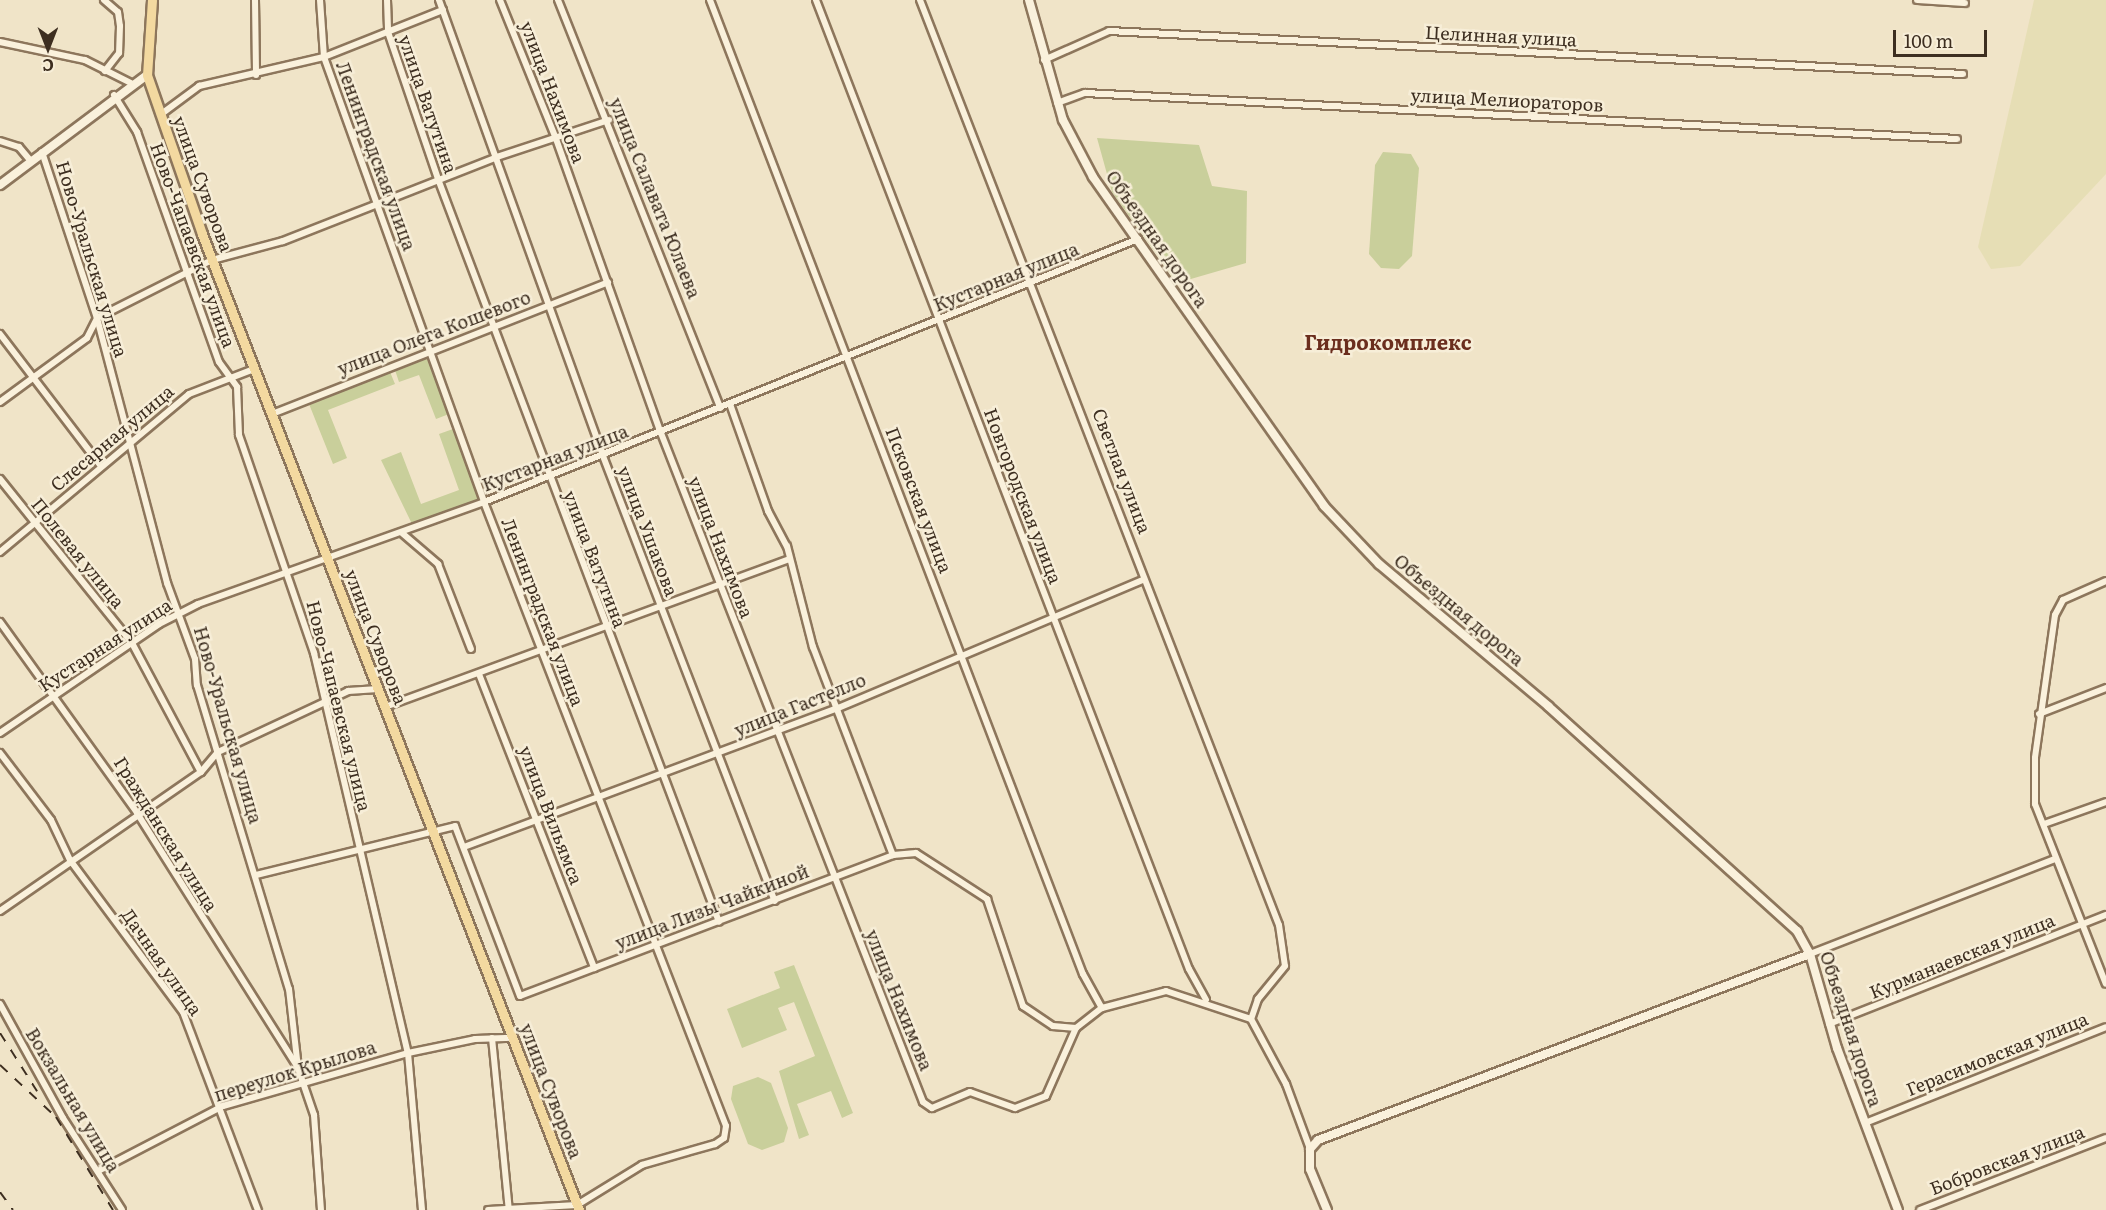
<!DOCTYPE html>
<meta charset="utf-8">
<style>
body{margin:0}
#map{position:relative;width:2106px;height:1210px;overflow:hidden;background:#f0e4c8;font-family:Literata,serif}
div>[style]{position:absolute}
.farmland>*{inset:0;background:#e6deb5}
.green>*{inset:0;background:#c9cf9b}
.roads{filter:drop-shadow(2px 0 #8d765c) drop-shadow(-2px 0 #8d765c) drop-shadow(0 2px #8d765c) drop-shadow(0 -2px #8d765c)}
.minor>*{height:6px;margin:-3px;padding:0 3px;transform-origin:3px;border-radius:3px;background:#faf1dc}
.tertiary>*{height:8px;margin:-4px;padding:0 4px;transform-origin:4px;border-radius:4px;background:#faf1dc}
.secondary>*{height:8px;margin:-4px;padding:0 4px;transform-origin:4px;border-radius:4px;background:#faf1dc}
.primary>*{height:9px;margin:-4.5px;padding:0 4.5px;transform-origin:4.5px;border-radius:4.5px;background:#f3d9a0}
.rail>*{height:2px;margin-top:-1px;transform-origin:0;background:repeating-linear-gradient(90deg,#3d2e20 0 10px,transparent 0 20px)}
span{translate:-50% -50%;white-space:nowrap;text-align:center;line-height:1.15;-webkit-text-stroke:5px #f7eed8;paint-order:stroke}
.street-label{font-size:18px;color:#3d2e20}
.neighbourhood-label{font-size:20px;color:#6b2e1e;font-weight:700}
.north{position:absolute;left:18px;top:18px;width:60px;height:60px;-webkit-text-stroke:4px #f7eed8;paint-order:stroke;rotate:180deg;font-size:16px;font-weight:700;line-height:24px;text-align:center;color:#3d2e20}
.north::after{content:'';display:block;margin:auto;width:21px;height:27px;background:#3d2e20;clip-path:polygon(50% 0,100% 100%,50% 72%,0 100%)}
.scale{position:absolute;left:1893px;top:30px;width:94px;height:27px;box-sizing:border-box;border:3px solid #3d2e20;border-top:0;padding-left:8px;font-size:18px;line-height:21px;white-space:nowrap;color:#3d2e20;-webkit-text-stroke:4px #f7eed8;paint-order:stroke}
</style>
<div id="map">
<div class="farmland">
<div style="clip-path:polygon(2034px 0,2106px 0,2106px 174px,2020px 266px,1991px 269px,1978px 247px)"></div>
</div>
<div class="green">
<div style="clip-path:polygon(1097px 138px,1199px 145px,1212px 186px,1247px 191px,1246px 263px,1177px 283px,1112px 192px)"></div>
<div style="clip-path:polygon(1383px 152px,1411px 154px,1419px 168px,1412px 256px,1399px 269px,1381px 268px,1369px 254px,1375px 165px)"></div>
<div style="clip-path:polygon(427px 358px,449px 414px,436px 419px,419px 375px,399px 382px,395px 370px)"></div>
<div style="clip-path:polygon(390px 372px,395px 384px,328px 410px,347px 458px,333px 464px,309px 404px)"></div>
<div style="clip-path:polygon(453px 429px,479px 499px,412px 524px,381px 460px,401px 452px,421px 504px,459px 490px,439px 434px)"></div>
<div style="clip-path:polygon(794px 965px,853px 1113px,842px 1118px,831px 1091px,797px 1104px,809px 1135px,799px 1139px,779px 1071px,815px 1056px,794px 1002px,778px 1008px,787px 1030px,742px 1048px,727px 1009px,780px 988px,774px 972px)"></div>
<div style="clip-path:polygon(758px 1077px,771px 1083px,788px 1128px,784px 1142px,762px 1150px,748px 1144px,731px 1099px,733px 1086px)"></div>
</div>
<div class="roads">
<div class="minor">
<div style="left:104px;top:0;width:18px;rotate:41deg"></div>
<div style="left:118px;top:12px;width:14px;rotate:82deg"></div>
<div style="left:120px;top:26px;width:27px;rotate:92deg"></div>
<div style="left:119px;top:53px;width:23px;rotate:128deg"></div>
<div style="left:255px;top:0;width:75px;rotate:89.2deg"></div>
<div style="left:320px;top:0;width:57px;rotate:86deg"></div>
<div style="left:324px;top:57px;width:473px;rotate:70.2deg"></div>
<div style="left:484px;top:502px;width:669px;rotate:68.8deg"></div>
<div style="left:726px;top:1126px;width:12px;rotate:99deg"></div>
<div style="left:724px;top:1138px;width:11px;rotate:146deg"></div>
<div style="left:715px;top:1144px;width:76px;rotate:164deg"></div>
<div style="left:642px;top:1165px;width:76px;rotate:148.4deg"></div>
<div style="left:577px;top:1205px;width:89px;rotate:176.8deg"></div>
<div style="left:387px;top:0;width:32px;rotate:88deg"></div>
<div style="left:388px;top:32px;width:155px;rotate:71.2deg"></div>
<div style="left:438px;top:179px;width:794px;rotate:69.28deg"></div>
<div style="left:439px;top:0;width:485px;rotate:70.2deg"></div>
<div style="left:603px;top:456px;width:477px;rotate:68.9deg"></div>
<div style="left:500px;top:0;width:147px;rotate:68deg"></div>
<div style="left:555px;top:136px;width:315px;rotate:70.4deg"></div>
<div style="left:661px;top:433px;width:718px;rotate:68.61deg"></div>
<div style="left:923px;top:1102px;width:11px;rotate:34deg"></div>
<div style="left:932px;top:1108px;width:41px;rotate:-22.8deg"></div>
<div style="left:970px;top:1092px;width:48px;rotate:19.6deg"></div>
<div style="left:1015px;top:1108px;width:33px;rotate:-21deg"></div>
<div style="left:1046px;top:1096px;width:74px;rotate:-66.2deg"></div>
<div style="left:1076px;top:1028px;width:33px;rotate:-38deg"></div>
<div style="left:1102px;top:1008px;width:66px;rotate:-14.9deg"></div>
<div style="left:1166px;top:991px;width:89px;rotate:18.2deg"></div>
<div style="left:1251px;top:1019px;width:74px;rotate:61.7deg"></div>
<div style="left:1286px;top:1084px;width:69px;rotate:69.7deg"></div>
<div style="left:558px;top:0;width:439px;rotate:68.3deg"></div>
<div style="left:710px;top:0;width:1043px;rotate:69.05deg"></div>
<div style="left:1083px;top:974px;width:39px;rotate:61deg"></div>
<div style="left:816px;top:0;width:1038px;rotate:68.95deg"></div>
<div style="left:1189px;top:969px;width:35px;rotate:61deg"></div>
<div style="left:920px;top:0;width:992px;rotate:68.79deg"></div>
<div style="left:1279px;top:925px;width:41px;rotate:81.7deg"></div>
<div style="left:1285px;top:966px;width:43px;rotate:129.3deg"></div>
<div style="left:1258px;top:999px;width:21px;rotate:109deg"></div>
<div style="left:1917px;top:0;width:48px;rotate:3.6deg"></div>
<div style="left:0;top:42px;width:87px;rotate:12deg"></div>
<div style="left:85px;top:60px;width:51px;rotate:26.6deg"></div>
<div style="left:1044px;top:60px;width:71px;rotate:-24deg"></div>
<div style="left:1109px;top:31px;width:855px;rotate:2.88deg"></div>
<div style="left:114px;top:95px;width:44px;rotate:58.1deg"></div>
<div style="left:137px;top:132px;width:244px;rotate:70.4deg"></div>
<div style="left:219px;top:362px;width:31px;rotate:54deg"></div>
<div style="left:237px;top:387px;width:48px;rotate:87.6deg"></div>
<div style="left:239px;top:435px;width:231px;rotate:71deg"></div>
<div style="left:314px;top:653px;width:411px;rotate:76.8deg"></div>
<div style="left:408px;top:1053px;width:158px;rotate:84.9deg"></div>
<div style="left:1057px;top:103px;width:30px;rotate:-20deg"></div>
<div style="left:1085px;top:93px;width:873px;rotate:3.02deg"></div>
<div style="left:160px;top:115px;width:49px;rotate:-36.6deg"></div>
<div style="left:199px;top:86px;width:128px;rotate:-13.1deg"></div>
<div style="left:324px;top:57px;width:128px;rotate:-21.6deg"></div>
<div style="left:0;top:141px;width:20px;rotate:18deg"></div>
<div style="left:19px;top:147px;width:17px;rotate:50deg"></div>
<div style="left:42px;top:152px;width:175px;rotate:71.7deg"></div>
<div style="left:97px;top:318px;width:274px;rotate:75.2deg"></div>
<div style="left:167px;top:583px;width:81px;rotate:69.8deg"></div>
<div style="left:195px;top:659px;width:26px;rotate:86deg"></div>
<div style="left:197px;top:685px;width:318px;rotate:73.2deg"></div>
<div style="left:289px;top:989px;width:80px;rotate:83.5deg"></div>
<div style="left:298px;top:1068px;width:50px;rotate:71.2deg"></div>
<div style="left:314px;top:1115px;width:95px;rotate:85.8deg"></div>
<div style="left:0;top:334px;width:166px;rotate:52.6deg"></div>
<div style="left:0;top:402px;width:108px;rotate:-36.3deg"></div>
<div style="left:87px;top:338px;width:22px;rotate:-63deg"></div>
<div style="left:97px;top:318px;width:129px;rotate:-26.8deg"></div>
<div style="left:212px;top:260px;width:73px;rotate:-15deg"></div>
<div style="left:283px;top:241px;width:230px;rotate:-21.4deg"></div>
<div style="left:497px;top:157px;width:118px;rotate:-18.3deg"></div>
<div style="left:730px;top:404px;width:114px;rotate:70.4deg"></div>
<div style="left:768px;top:511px;width:40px;rotate:62deg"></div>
<div style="left:787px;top:546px;width:104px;rotate:75.6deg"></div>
<div style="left:813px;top:647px;width:223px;rotate:69deg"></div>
<div style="left:272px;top:414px;width:361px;rotate:-21.4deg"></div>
<div style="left:0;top:479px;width:211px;rotate:51.2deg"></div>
<div style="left:132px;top:643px;width:146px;rotate:61.9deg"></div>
<div style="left:402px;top:533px;width:48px;rotate:40.7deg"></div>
<div style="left:438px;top:564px;width:91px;rotate:68.8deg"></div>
<div style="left:0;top:552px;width:246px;rotate:-39.9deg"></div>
<div style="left:189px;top:394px;width:70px;rotate:-21deg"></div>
<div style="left:2106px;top:581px;width:47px;rotate:156.2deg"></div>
<div style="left:2063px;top:600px;width:17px;rotate:118deg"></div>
<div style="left:2055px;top:615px;width:144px;rotate:98deg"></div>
<div style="left:2035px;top:758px;width:46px;rotate:90deg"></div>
<div style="left:2035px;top:804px;width:193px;rotate:68.5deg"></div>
<div style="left:0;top:622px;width:235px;rotate:54.3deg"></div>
<div style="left:137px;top:813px;width:302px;rotate:57.7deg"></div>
<div style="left:479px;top:674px;width:316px;rotate:68.6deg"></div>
<div style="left:385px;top:707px;width:430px;rotate:-20.1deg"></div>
<div style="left:2039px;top:714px;width:72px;rotate:-21.2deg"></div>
<div style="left:0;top:733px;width:193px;rotate:-34.4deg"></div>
<div style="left:159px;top:624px;width:44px;rotate:-27.1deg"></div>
<div style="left:198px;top:604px;width:304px;rotate:-19.6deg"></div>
<div style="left:484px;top:502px;width:705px;rotate:-21.91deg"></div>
<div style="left:0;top:753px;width:84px;rotate:52.7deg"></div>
<div style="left:51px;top:820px;width:44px;rotate:64.6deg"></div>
<div style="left:70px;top:860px;width:189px;rotate:53.4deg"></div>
<div style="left:183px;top:1012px;width:212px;rotate:69.3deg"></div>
<div style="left:2044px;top:824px;width:66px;rotate:-19.5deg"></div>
<div style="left:464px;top:847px;width:399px;rotate:-20.4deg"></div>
<div style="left:838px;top:708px;width:330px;rotate:-22.8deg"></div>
<div style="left:256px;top:875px;width:205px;rotate:-13.8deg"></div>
<div style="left:455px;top:826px;width:182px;rotate:69.1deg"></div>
<div style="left:520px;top:996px;width:399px;rotate:-20.7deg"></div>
<div style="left:893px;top:855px;width:23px;rotate:-5deg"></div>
<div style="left:916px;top:853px;width:85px;rotate:32.9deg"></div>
<div style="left:987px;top:899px;width:113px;rotate:71.4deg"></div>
<div style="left:1023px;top:1006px;width:36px;rotate:34deg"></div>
<div style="left:1053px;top:1026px;width:23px;rotate:5deg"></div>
<div style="left:0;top:911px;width:244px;rotate:-34.7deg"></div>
<div style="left:201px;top:772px;width:26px;rotate:-50deg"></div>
<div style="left:218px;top:752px;width:144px;rotate:-25.1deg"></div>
<div style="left:348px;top:691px;width:30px;rotate:-4deg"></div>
<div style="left:1810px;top:954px;width:263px;rotate:-21.2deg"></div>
<div style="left:0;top:1004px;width:130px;rotate:61.1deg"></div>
<div style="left:63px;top:1118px;width:109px;rotate:57.3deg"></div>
<div style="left:1829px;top:1024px;width:298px;rotate:-21.5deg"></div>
<div style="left:492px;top:1038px;width:173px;rotate:84.4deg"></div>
<div style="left:1865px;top:1123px;width:259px;rotate:-21.7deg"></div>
<div style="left:98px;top:1171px;width:141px;rotate:-27.5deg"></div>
<div style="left:223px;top:1106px;width:192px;rotate:-16deg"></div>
<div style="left:408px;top:1053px;width:68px;rotate:-11.8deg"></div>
<div style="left:475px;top:1039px;width:38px;rotate:-2deg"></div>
<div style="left:1920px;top:1210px;width:199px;rotate:-21.2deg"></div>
</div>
<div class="tertiary">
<div style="left:1327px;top:1210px;width:44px;rotate:-112.5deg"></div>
<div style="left:1310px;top:1169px;width:20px;rotate:-90deg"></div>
<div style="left:1310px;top:1149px;width:12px;rotate:-48deg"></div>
<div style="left:1318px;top:1140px;width:526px;rotate:-20.71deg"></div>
</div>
<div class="secondary">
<div style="left:1029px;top:0;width:125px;rotate:74.2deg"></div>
<div style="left:1063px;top:120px;width:64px;rotate:62.2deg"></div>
<div style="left:1093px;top:177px;width:402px;rotate:54.9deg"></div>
<div style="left:1324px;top:506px;width:80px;rotate:46.5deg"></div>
<div style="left:1379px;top:564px;width:221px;rotate:40deg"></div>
<div style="left:1548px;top:706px;width:336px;rotate:42.1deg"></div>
<div style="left:1797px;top:931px;width:26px;rotate:61deg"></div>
<div style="left:1810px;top:954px;width:98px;rotate:74deg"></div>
<div style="left:1837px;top:1048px;width:173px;rotate:69.4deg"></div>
<div style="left:0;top:185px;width:184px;rotate:-36.8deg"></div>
</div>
<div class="primary">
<div style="left:152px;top:0;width:75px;rotate:93.8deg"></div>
<div style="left:147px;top:75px;width:168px;rotate:70.9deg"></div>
<div style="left:202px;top:234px;width:1046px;rotate:68.88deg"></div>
</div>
</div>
<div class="rail">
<div style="left:0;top:1033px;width:69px;rotate:57.5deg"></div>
<div style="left:0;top:1065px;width:76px;rotate:42.9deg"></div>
<div style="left:56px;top:1117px;width:109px;rotate:58.5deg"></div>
<div style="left:0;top:1192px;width:22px;rotate:54deg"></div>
</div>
<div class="street-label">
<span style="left:1501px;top:36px;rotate:3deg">Целинная улица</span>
<span style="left:553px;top:92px;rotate:69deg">улица Нахимова</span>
<span style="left:1507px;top:100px;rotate:3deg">улица Мелиораторов</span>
<span style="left:428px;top:104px;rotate:71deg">улица Ватутина</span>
<span style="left:376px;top:156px;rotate:70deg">Ленинградская улица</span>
<span style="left:203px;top:184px;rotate:70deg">улица Суворова</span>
<span style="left:655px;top:198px;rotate:68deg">улица Салавата Юлаева</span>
<span style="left:1157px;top:239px;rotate:55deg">Объездная дорога</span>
<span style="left:193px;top:245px;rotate:70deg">Ново-Чапаевская улица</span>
<span style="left:92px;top:259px;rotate:73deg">Ново-Уральская улица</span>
<span style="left:1006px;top:277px;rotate:-22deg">Кустарная улица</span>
<span style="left:434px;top:333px;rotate:-21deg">улица Олега Кошевого</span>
<span style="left:112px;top:438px;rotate:-40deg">Слесарная улица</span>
<span style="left:555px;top:458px;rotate:-21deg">Кустарная улица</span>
<span style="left:1122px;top:471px;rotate:69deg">Светлая улица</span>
<span style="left:1023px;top:496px;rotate:69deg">Новгородская улица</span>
<span style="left:919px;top:500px;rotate:69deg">Псковская улица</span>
<span style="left:648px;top:531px;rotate:69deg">улица Ушакова</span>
<span style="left:721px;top:547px;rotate:69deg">улица Нахимова</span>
<span style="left:78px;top:553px;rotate:51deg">Полевая улица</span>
<span style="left:595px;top:559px;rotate:69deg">улица Ватутина</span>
<span style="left:1459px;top:610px;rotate:40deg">Объездная дорога</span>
<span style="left:543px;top:612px;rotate:69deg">Ленинградская улица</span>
<span style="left:376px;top:637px;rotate:69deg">улица Суворова</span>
<span style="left:105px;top:645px;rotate:-33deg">Кустарная улица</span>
<span style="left:800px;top:705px;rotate:-22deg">улица Гастелло</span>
<span style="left:339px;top:706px;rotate:76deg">Ново-Чапаевская улица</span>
<span style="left:228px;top:725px;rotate:74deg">Ново-Уральская улица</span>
<span style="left:551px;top:815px;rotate:69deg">улица Вильямса</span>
<span style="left:166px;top:834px;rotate:58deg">Гражданская улица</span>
<span style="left:712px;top:907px;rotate:-21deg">улица Лизы Чайкиной</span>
<span style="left:1962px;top:956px;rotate:-22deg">Курманаевская улица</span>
<span style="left:162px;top:962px;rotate:55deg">Дачная улица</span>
<span style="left:899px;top:1000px;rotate:68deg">улица Нахимова</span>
<span style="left:1851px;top:1029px;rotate:72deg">Объездная дорога</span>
<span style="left:1997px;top:1054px;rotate:-22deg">Герасимовская улица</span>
<span style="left:295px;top:1071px;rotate:-17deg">переулок Крылова</span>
<span style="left:551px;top:1091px;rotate:69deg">улица Суворова</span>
<span style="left:73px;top:1100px;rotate:59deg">Вокзальная улица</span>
<span style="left:2007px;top:1160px;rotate:-21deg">Бобровская улица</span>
</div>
<div class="neighbourhood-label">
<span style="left:1388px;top:341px">Гидрокомплекс</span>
</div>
<div class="north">С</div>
<div class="scale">100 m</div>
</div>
